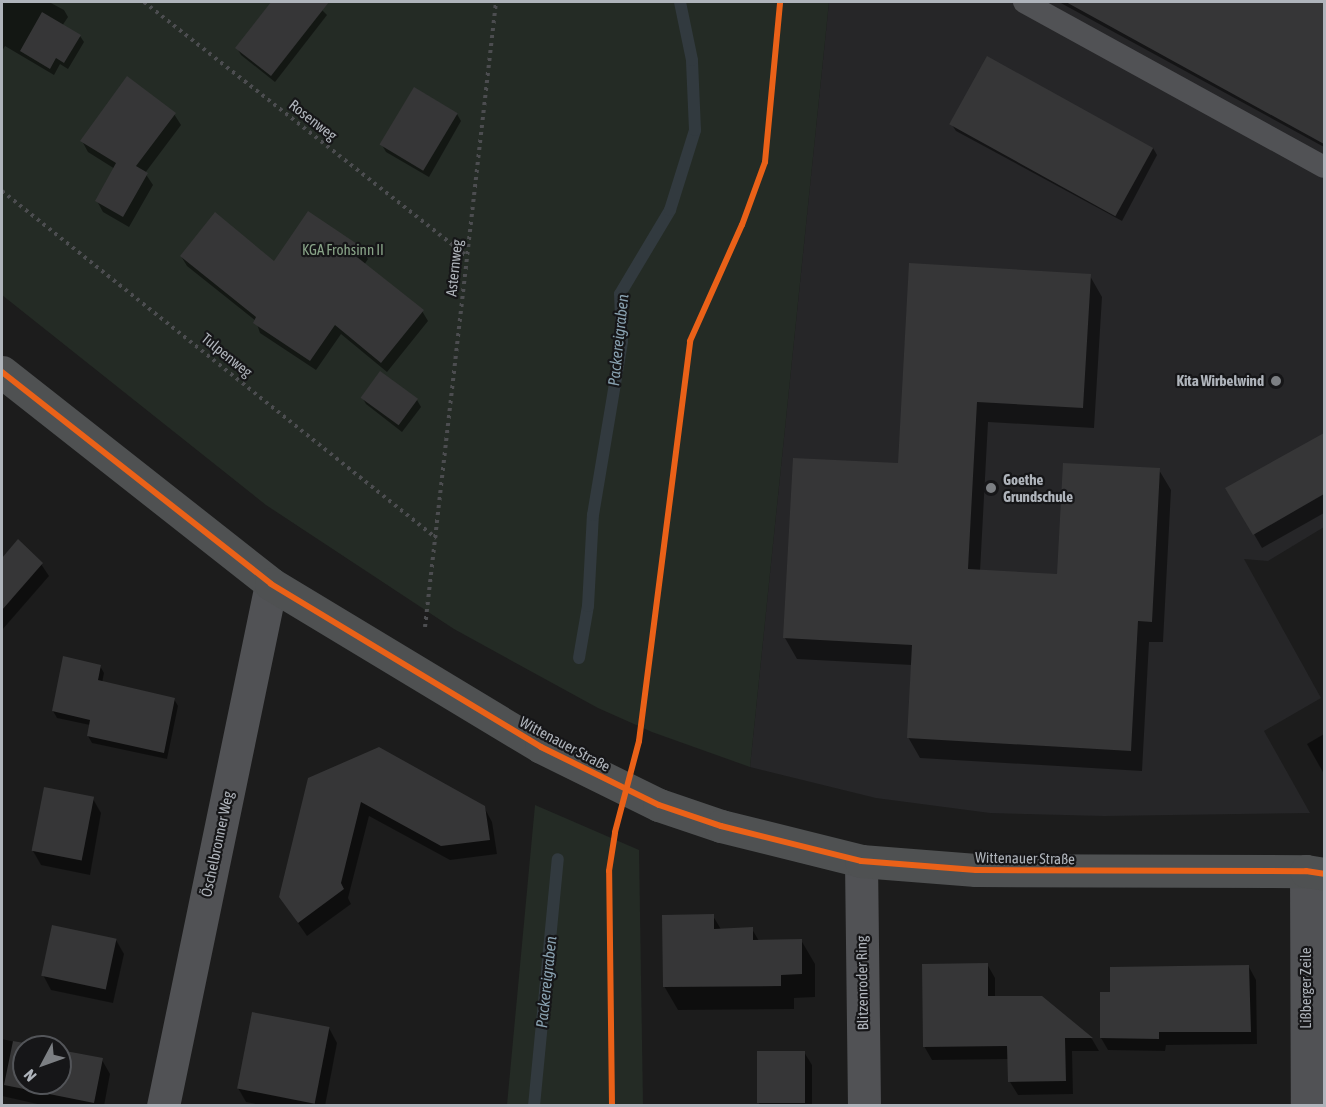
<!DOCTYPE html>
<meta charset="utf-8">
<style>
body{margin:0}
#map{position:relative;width:1326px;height:1107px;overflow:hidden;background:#1c1c1c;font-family:"Asap Condensed",sans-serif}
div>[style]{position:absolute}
.built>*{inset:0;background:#262628}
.green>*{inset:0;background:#242b25}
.shadow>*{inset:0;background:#0007}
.stream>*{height:12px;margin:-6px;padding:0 6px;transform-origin:6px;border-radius:6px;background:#323a3f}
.building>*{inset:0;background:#363637;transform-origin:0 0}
.path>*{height:4px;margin-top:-2px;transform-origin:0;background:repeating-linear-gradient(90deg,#4c4d50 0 3px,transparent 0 7.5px)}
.lane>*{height:22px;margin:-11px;padding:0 11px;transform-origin:11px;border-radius:11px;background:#515255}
.street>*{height:33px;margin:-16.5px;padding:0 16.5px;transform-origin:16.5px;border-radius:16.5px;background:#515255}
.secondary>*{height:33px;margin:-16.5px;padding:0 16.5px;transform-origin:16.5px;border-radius:16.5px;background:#4f5152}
.cycleway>*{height:6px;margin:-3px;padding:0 3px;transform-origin:3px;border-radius:3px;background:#ea6118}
.dots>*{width:16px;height:16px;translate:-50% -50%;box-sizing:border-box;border:3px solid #161618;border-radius:50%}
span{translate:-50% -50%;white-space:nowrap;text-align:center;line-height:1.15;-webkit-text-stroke:4.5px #161618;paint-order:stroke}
.street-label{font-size:15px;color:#afb4bb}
.park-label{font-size:15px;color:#89a488}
.poi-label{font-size:15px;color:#afb4bb;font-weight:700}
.right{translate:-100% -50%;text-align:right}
.left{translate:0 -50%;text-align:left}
.water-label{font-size:16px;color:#8aa3b2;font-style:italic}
.frame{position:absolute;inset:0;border:3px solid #afb4bb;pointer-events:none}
.north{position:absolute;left:12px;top:1035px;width:60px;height:60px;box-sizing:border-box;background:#161618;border:2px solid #535559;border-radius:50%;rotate:229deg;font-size:16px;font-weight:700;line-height:24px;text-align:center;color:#afb4bb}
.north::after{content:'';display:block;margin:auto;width:21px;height:27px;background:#7c7f83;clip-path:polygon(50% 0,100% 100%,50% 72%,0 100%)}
</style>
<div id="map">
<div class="built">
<div style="clip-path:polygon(829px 2px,1324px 2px,1324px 527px,1268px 561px,1244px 559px,1321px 698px,1264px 731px,1310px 813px,1104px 816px,990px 813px,876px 798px,750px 767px)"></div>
</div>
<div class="green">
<div style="clip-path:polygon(2px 2px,829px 2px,750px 767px,652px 732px,598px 708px,454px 629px,266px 505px,2px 295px)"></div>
<div style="clip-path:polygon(535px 805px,639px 850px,643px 1105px,507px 1105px)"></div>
</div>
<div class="shadow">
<div style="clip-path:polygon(2px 2px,49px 2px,64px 10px,68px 17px,62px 26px,80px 36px,84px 42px,68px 69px,60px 64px,54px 75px,5px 46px,2px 51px)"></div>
<div style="clip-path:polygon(273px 2px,314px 2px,327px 15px,275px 82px,241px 55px,237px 48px)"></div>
<div style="clip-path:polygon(1059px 2px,1324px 2px,1324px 147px)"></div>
<div style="clip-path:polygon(174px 114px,181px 125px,145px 173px,153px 185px,129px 227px,103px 212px,97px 201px,115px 169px,88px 152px,82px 141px)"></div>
<div style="clip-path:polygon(457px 114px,461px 121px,429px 177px,386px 152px,382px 145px)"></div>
<div style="clip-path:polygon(952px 125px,1153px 148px,1157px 155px,1122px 221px,956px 131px)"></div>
<div style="clip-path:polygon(362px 249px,368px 259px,364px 265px,422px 311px,428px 321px,387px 372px,341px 334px,316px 370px,260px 333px,256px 321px,187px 266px,181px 256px,275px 264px)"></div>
<div style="clip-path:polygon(1090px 276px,1102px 297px,1094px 428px,988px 422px,980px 572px,1058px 576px,1159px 470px,1171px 490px,1163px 642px,1149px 642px,1142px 771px,920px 758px,908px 737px,912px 665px,797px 659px,785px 638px,899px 465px)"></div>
<div style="clip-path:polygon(362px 397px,417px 400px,421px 407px,402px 432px,366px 404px)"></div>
<div style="clip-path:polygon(1324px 434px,1324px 513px,1262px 548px,1228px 489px)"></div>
<div style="clip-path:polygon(18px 542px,41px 564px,49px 576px,2px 630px,2px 560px)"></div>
<div style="clip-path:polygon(100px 666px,104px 673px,102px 683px,174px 699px,178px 706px,167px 759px,92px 743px,88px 736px,90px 725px,57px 718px,53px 711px)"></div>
<div style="clip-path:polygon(1324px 734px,1324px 774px,1307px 744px)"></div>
<div style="clip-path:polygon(309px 779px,484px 807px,492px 822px,497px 854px,450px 860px,369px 816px,348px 898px,351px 904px,307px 936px,280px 897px)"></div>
<div style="clip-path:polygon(93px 799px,101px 813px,90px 875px,41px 865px,33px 851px)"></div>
<div style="clip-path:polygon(713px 916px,722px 931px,752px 929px,759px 941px,801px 940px,815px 964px,815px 997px,794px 998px,794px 1009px,678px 1010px,664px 986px)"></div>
<div style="clip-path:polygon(116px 940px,124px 954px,113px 1003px,51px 990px,43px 975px)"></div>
<div style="clip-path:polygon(987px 964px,995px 978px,995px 998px,1042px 997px,1092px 1039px,1099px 1051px,1072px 1051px,1073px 1094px,1018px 1095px,1010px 1082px,1009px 1059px,932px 1060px,924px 1046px)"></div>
<div style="clip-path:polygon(1249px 967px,1256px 980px,1257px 1044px,1166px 1045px,1165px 1051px,1108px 1050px,1101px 1038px)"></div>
<div style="clip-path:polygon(329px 1028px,337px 1043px,325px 1106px,265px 1106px,246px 1102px,238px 1088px)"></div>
<div style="clip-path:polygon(2px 1039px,38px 1047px,24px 1047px,24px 1083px,60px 1083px,60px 1051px,102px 1060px,110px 1074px,104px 1106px,46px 1106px,2px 1096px)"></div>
<div style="clip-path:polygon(759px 1052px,804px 1052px,812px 1065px,812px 1106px,759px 1106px)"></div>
</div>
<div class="stream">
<div style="left:579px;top:658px;width:53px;rotate:-80.2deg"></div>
<div style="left:588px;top:606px;width:91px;rotate:-86.9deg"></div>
<div style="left:593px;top:515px;width:176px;rotate:-80.5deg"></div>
<div style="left:622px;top:341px;width:47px;rotate:-92.4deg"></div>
<div style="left:620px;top:294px;width:98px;rotate:-59.2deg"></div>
<div style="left:670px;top:210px;width:84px;rotate:-72.6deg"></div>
<div style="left:695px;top:130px;width:70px;rotate:-92.5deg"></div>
<div style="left:692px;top:60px;width:59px;rotate:-101.7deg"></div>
<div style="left:534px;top:1106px;width:248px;rotate:-84.5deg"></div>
</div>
<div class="building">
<div style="clip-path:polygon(271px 2px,329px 2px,271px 76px,235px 48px)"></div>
<div style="clip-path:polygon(1066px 2px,1324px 2px,1324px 144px)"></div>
<div style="clip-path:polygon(42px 12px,81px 35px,64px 63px,56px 58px,50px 69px,20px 51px)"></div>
<div style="left:987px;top:56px;width:190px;height:78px;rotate:29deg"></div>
<div style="clip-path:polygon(127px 76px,176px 113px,136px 166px,148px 173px,123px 217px,95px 201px,116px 163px,80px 141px)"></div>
<div style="left:414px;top:87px;width:51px;height:67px;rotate:31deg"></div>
<div style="clip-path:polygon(308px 211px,363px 248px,357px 257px,424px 310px,381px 363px,335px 325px,310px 361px,253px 323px,256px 317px,180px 256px,215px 212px,274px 261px)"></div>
<div style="clip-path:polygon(909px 263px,1091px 274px,1083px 408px,977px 402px,968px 569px,1057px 574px,1063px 463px,1160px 468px,1152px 622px,1138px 621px,1131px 751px,907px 738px,912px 645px,783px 638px,793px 458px,898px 463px)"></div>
<div style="left:380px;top:371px;width:47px;height:33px;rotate:36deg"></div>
<div style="clip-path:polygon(1324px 433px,1324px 494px,1253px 535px,1225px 488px)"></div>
<div style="clip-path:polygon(18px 539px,43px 563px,2px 610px,2px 558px)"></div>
<div style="clip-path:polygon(63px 656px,101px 665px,98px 680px,175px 698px,164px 753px,87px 736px,90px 720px,52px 711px)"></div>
<div style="clip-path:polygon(379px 747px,485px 806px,490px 840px,441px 846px,361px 802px,341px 883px,344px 889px,298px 923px,279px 897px,308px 778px)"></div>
<div style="left:44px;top:787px;width:51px;height:65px;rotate:11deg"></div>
<div style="clip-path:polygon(714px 914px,714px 929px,753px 927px,753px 940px,802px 939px,802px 974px,781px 975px,781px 986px,663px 987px,662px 915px)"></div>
<div style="left:52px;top:925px;width:66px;height:52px;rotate:12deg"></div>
<div style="clip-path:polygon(988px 963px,988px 996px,1042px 996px,1093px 1038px,1065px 1038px,1066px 1081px,1008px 1082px,1007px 1046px,923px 1047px,922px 964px)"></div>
<div style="clip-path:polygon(1249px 965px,1251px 1032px,1159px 1032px,1159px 1039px,1100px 1038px,1100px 992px,1110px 992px,1110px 967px)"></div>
<div style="left:252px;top:1012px;width:79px;height:78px;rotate:11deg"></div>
<div style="clip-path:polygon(13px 1041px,46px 1047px,24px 1047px,24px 1083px,60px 1083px,60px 1050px,103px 1058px,94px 1103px,4px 1085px)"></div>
<div style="left:757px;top:1051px;width:48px;height:52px"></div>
</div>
<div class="path">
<div style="left:144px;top:2px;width:411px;rotate:38.2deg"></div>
<div style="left:2px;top:191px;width:556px;rotate:38.64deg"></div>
<div style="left:425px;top:627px;width:629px;rotate:-83.52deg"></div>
<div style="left:612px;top:1106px;width:235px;rotate:-90.7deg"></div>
<div style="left:609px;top:871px;width:39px;rotate:-81deg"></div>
</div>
<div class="lane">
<div style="left:1024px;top:2px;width:342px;rotate:28.8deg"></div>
</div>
<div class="street">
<div style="left:861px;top:861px;width:245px;rotate:89.3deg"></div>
<div style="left:1306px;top:871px;width:235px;rotate:89.8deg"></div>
<div style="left:163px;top:1106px;width:533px;rotate:-78.31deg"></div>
</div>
<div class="secondary">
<div style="left:2px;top:372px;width:342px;rotate:38.2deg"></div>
<div style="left:271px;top:584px;width:315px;rotate:31.1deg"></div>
<div style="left:541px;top:747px;width:131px;rotate:26.2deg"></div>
<div style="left:659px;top:805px;width:65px;rotate:18.7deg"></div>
<div style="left:721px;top:826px;width:144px;rotate:14deg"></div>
<div style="left:861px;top:861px;width:115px;rotate:4.5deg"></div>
<div style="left:976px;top:870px;width:330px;rotate:0.2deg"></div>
<div style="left:1306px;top:871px;width:18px;rotate:9deg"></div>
</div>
<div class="cycleway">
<div style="left:2px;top:372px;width:342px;rotate:38.2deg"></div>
<div style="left:271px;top:584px;width:315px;rotate:31.1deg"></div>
<div style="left:541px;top:747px;width:131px;rotate:26.2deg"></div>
<div style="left:659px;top:805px;width:65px;rotate:18.7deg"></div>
<div style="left:721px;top:826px;width:144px;rotate:14deg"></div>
<div style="left:861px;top:861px;width:115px;rotate:4.5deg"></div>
<div style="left:976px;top:870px;width:330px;rotate:0.2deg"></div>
<div style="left:1306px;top:871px;width:18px;rotate:9deg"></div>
<div style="left:612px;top:1106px;width:235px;rotate:-90.7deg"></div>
<div style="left:609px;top:871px;width:39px;rotate:-81deg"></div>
<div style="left:615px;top:832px;width:94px;rotate:-75.2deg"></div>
<div style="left:639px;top:741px;width:403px;rotate:-82.7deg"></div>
<div style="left:690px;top:341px;width:127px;rotate:-65.9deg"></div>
<div style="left:742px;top:225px;width:67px;rotate:-69.9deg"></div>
<div style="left:765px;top:162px;width:161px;rotate:-84.6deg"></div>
</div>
<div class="dots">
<div style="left:1276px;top:381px;background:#7c7f83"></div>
<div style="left:991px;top:488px;background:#7c7f83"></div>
</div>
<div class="street-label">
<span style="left:313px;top:120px;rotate:38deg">Rosenweg</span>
<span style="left:454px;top:268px;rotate:-84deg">Asternweg</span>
<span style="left:227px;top:355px;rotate:39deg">Tulpenweg</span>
<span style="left:565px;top:744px;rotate:28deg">Wittenauer Straße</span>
<span style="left:217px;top:844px;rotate:-78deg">Öschelbronner Weg</span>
<span style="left:1025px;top:858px;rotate:1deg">Wittenauer Straße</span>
<span style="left:862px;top:983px;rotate:-91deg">Blitzenroder Ring</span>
<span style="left:1306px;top:988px;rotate:-90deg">Lißberger Zeile</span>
</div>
<div class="park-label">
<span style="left:343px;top:250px">KGA Frohsinn II</span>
</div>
<div class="poi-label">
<span class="right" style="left:1264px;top:381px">Kita Wirbelwind</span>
<span class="left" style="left:1003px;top:488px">Goethe<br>Grundschule</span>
</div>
<div class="water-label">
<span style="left:618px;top:340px;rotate:-84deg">Packereigraben</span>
<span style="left:546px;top:982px;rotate:-84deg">Packereigraben</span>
</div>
<div class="frame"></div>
<div class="north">N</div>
</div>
